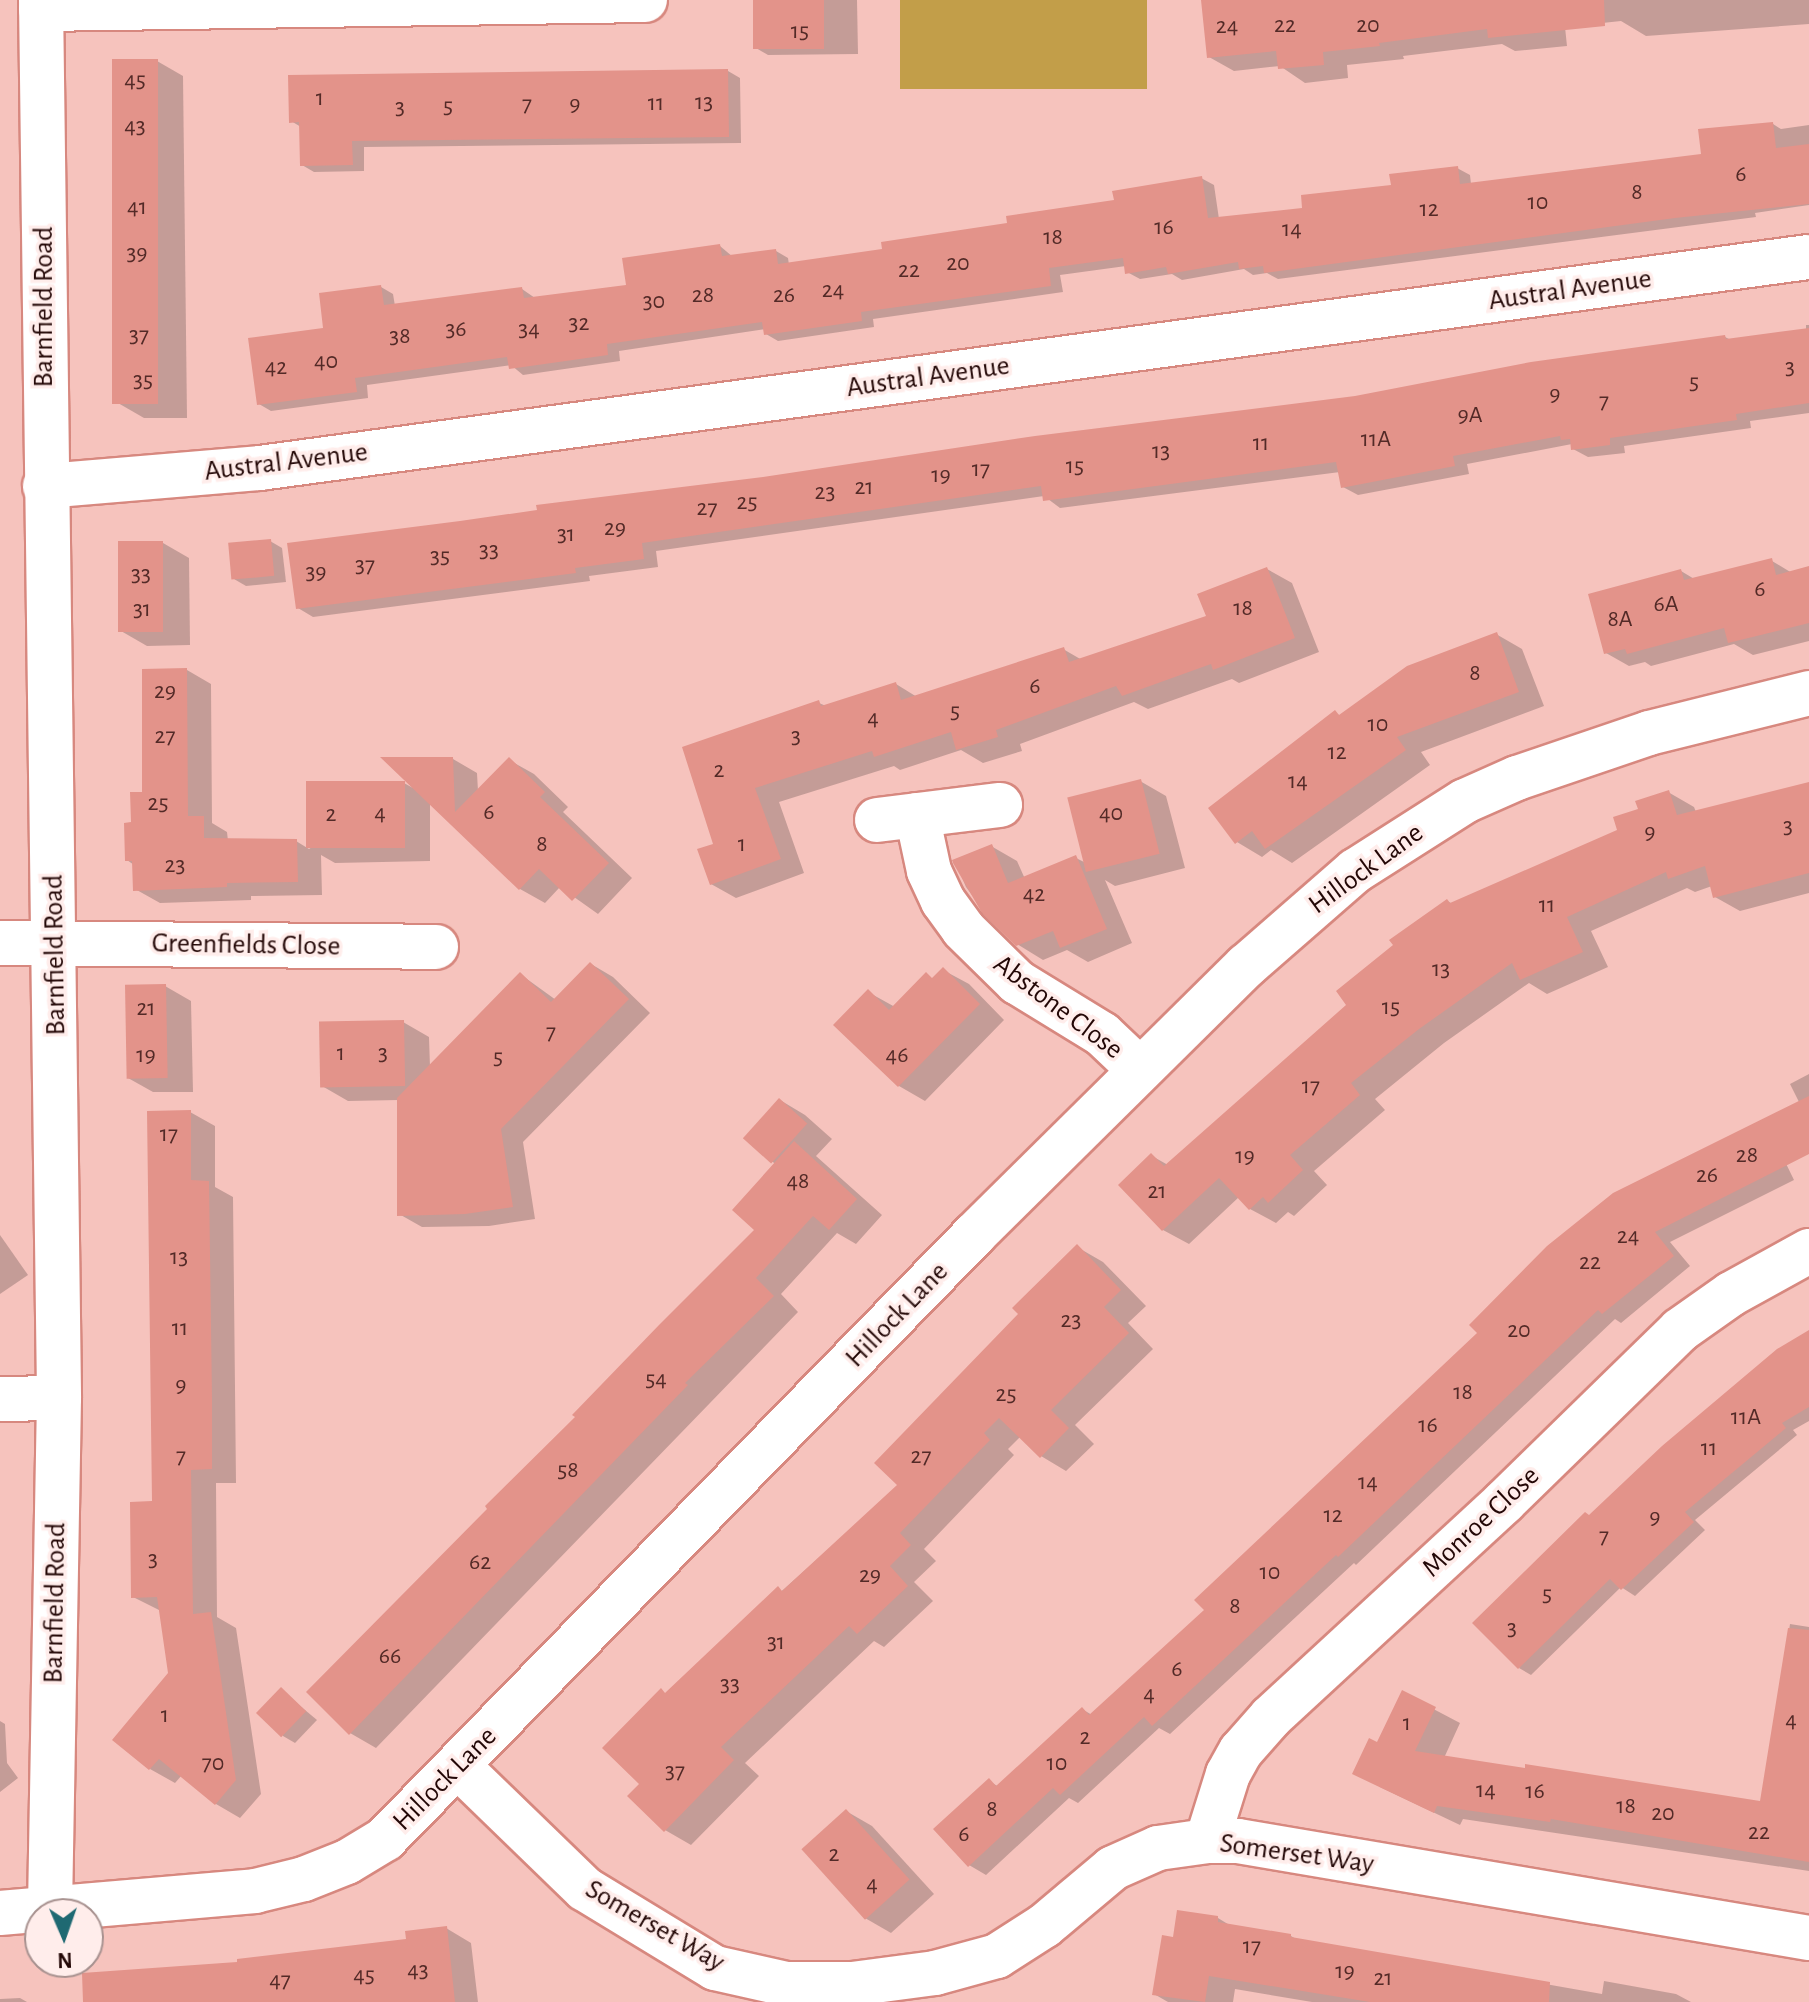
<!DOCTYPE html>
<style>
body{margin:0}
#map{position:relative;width:1809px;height:2002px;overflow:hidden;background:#f6c3bd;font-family:"Alegreya Sans",sans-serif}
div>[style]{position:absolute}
.green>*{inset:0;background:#c29e49;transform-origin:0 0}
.shadow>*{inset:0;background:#0003}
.building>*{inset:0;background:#e3938a;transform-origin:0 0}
.roads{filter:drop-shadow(2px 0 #d7887f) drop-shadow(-2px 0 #d7887f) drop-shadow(0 2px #d7887f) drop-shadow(0 -2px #d7887f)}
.street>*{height:44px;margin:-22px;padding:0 22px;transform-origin:22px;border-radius:22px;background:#fff}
.secondary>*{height:44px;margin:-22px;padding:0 22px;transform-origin:22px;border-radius:22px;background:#fff}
span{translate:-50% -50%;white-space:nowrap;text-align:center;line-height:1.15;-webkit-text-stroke:7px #ffedeb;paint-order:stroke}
.number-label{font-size:24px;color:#532a27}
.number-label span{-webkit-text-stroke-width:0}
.street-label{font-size:28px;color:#230706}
.north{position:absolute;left:24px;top:1898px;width:80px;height:80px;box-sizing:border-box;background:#ffedeb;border:2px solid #a7918f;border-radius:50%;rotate:178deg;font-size:22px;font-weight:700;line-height:32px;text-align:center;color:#230706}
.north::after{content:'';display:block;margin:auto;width:28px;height:36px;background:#1f6972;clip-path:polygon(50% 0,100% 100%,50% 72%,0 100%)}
</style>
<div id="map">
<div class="green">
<div style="left:900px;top:0;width:247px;height:89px"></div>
</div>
<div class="shadow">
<div style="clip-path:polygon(755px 0,857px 0,858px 54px,768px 55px,756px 48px)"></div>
<div style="clip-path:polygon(1203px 0,1809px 0,1809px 24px,1646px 36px,1621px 21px,1565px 27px,1567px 46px,1515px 51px,1502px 44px,1403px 56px,1404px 59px,1347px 65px,1348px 78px,1305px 83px,1280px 66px,1234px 71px,1209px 57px)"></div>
<div style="clip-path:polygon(157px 61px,183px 76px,187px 418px,144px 418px,118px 403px)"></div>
<div style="clip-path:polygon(728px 71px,740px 78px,741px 143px,364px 147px,364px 171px,314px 172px,302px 165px,301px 127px,291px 121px)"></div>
<div style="clip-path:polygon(1773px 124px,1781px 129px,1809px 125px,1809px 205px,1755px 213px,1756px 217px,1278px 279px,1267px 273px,1253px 275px,1244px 269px,1182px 280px,1172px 274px,1140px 279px,1127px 272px,1126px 266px,1060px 275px,1063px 292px,873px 319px,874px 327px,778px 341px,766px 334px,765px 329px,619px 351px,620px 361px,523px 375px,511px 365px,367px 385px,368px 398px,271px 411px,259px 404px,325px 329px,381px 287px,393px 294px,395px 306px,522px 289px,535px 298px,628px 286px,720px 246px,733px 257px,776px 251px,788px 258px,789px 265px,884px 251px,1009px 225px,1116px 202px,1201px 178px,1214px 185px,1219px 219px,1304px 209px,1457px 168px,1470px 175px,1471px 184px,1703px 156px)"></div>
<div style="clip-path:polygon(1806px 325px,1809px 325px,1809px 413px,1750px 421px,1751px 428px,1624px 446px,1625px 453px,1588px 457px,1573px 449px,1572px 444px,1467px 464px,1469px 474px,1358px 495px,1343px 487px,1340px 472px,1060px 508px,1044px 496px,656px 551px,658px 567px,589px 576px,590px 581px,313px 617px,298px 608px,1355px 398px,1725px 337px,1731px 340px,1806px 330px)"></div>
<div style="clip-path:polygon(270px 541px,282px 548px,286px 582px,246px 586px,234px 579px)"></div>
<div style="clip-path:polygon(163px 543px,189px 558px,190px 645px,147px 646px,121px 631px)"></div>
<div style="clip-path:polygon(1772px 561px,1792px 573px,1809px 569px,1809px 641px,1753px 655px,1734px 644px,1651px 666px,1645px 662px,1629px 666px,1606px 653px,1681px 571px,1696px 580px)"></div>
<div style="clip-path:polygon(1267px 569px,1292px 583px,1319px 652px,1239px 683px,1232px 679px,1148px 709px,1134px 702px,1020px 744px,1022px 751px,983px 763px,961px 750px,900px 770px,894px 766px,779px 802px,804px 873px,736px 898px,711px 884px,716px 845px,684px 748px,819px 703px,826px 706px,896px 684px,917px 697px,1063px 649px,1082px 660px,1208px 617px)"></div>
<div style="clip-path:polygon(1496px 634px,1522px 649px,1544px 706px,1421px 752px,1430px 765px,1292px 863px,1271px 850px,1262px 857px,1237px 842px,1335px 713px,1341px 716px)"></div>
<div style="clip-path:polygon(187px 670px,211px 684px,212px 823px,227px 832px,228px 841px,296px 841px,309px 849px,404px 783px,413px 788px,453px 759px,477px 773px,478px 791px,509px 760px,534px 774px,568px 807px,563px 812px,632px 878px,598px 914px,560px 887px,545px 903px,520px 889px,430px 802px,430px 861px,335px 863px,321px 855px,322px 895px,251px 896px,251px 900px,160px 903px,135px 889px,134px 865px,127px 860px,133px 824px)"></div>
<div style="clip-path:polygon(1140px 781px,1166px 796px,1185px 868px,1115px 886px,1105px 880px,1132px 943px,1088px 962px,1067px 950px,1043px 960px,1017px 944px,984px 911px,966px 887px,955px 861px,991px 846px,1017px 861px,1025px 879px,1076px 858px,1088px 864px)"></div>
<div style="clip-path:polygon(1809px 786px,1809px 893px,1740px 911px,1715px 897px,1712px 886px,1695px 892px,1687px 888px,1591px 931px,1608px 967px,1547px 994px,1529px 983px,1444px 1043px,1375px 1099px,1385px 1110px,1314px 1171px,1327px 1185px,1294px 1216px,1288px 1212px,1276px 1223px,1250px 1209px,1239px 1197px,1189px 1244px,1163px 1230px,1152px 1156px,1168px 1165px,1349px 1005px,1447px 901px,1453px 904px,1619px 831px,1640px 810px,1668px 792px,1694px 807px,1696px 812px)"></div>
<div style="clip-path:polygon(591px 964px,613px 977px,650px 1013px,523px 1142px,535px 1219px,489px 1226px,422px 1227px,399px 1214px,399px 1100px,348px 1101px,322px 1086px,403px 1022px,429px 1037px,430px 1067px,520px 974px,556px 1000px)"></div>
<div style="clip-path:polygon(943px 970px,969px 984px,1004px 1020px,925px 1101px,899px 1086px,868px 992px,895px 1007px)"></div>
<div style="clip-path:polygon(165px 986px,191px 1001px,193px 1092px,153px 1092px,128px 1078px)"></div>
<div style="clip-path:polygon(1809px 1074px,1809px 1122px,1790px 1084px)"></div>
<div style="clip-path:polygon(780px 1100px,805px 1115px,832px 1139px,816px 1156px,882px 1215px,856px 1244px,837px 1233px,781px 1294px,798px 1312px,376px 1748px,350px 1733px,577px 1417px,757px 1230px,776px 1164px,771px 1161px)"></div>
<div style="clip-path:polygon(190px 1112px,215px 1126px,215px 1187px,233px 1197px,236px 1483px,216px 1483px,217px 1617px,236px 1628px,261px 1794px,240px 1818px,216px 1804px,182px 1775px,175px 1783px,150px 1769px,171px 1674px,161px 1611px,133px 1597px,154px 1503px)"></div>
<div style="clip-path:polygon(1772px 1135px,1794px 1180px,1670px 1242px,1690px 1266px,1621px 1323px,1615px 1319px,1356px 1565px,1354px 1563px,1170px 1734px,1159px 1728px,1078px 1803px,1069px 1798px,986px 1875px,969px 1865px,989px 1781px,999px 1787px,1082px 1709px,1092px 1715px,1207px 1610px,1197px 1600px)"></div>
<div style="clip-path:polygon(0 1235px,28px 1275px,0 1294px)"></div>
<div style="clip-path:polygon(1077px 1247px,1103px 1262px,1146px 1306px,1128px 1323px,1153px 1349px,1075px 1425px,1094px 1444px,1066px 1471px,1041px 1456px,1021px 1436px,1008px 1449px,1014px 1455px,924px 1549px,936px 1561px,914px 1582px,933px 1601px,884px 1647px,874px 1641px,745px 1763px,759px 1776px,691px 1845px,665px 1830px,642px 1784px,667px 1694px,900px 1485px,1021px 1314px)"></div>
<div style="clip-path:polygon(1809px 1333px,1809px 1421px,1793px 1430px,1797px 1435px,1695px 1520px,1705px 1530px,1635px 1596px,1621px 1587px,1531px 1675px,1519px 1668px,1590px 1517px)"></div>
<div style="clip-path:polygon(1790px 1624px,1809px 1627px,1809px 1871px,1463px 1819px,1460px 1825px,1380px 1787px,1378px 1744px,1403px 1693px,1460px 1723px,1444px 1758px,1762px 1803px)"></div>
<div style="clip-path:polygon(281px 1690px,317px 1720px,295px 1743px,283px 1736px)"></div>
<div style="clip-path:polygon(0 1721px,5px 1724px,7px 1763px,18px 1778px,0 1792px)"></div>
<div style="clip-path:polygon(846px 1811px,872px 1826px,934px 1894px,891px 1933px,865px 1918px)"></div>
<div style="clip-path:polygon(1218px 1918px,1231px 1926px,1291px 1936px,1299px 1941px,1602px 1994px,1604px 1981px,1676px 1994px,1691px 2002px,1312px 2002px,1235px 1989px,1233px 2002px,1168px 2002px,1154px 1994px,1175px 1939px)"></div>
<div style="clip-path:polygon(446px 1928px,471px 1943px,478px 2002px,132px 2002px,240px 1964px,408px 1940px)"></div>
<div style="clip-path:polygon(20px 1998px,27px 2002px,0 2002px,0 1999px)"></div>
</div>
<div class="building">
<div style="left:753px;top:0;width:71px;height:49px"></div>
<div style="clip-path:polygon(1201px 0,1604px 0,1605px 26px,1488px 38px,1487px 29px,1379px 43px,1380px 46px,1323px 52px,1324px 65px,1278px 69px,1276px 51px,1207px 58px)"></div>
<div style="left:112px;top:59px;width:46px;height:345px"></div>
<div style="clip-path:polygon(728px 69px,729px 137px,352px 141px,353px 165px,300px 166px,299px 122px,289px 123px,288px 75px)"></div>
<div style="clip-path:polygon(1773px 122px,1776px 148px,1809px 144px,1809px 204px,1675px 218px,1264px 273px,1263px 266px,1239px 269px,1238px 262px,1168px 274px,1166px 267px,1125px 274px,1123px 258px,1049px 268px,1051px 286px,861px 312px,862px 321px,764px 335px,762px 322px,607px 344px,608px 355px,509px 369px,507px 357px,355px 378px,357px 392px,257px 405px,248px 338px,323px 328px,319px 293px,381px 285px,384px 305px,522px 287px,524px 298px,626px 285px,622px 258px,720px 244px,722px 256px,776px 249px,778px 264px,882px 249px,881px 242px,1007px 223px,1006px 216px,1114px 200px,1112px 191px,1202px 176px,1208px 218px,1302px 208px,1301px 195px,1391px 185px,1389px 174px,1458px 166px,1460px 184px,1701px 154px,1698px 129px)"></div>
<div style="clip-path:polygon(1809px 328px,1809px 403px,1736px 414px,1737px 420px,1610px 438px,1610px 445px,1571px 450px,1570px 439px,1561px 440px,1560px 436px,1453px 456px,1455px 466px,1341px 488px,1336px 462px,1043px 501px,1041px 486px,642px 543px,644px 559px,575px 568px,576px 573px,296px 609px,287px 543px,460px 521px,537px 510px,536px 505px,763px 477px,1035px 436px,1355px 396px,1531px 362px,1725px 335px,1726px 339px)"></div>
<div style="left:271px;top:539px;width:37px;height:43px;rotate:85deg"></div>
<div style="left:118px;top:541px;width:45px;height:91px"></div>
<div style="clip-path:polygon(1772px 558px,1776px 575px,1809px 566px,1809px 623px,1728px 643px,1724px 628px,1627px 654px,1625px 649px,1604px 654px,1588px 594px,1681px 569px,1684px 580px)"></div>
<div style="clip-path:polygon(1267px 567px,1295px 638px,1213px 670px,1211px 664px,1122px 696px,1116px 686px,996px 730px,998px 737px,956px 750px,951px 732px,874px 757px,872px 751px,755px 788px,781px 859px,710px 885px,697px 849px,713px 844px,682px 747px,819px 700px,821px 706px,896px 682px,901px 700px,1064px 647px,1069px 662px,1206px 616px,1197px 594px)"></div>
<div style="clip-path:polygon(1497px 632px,1519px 692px,1397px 737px,1406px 750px,1265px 849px,1252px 831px,1235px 844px,1208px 808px,1335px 710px,1339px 715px,1407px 666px)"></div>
<div style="clip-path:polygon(187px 668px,188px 816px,204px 816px,204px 838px,297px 839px,298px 882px,227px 883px,227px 887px,133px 891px,132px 861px,125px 861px,124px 823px,131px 822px,130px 792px,142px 792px,142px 669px)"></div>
<div style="clip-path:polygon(380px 757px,453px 757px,455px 812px,509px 757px,545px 792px,540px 797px,609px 863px,572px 901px,539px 869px,519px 890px)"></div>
<div style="left:1141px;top:779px;width:77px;height:76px;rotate:76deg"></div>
<div style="left:405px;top:781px;width:67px;height:99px;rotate:90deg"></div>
<div style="clip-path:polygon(1809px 782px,1809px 873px,1713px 898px,1705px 866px,1668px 879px,1666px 872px,1567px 917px,1583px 952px,1520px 980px,1512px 963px,1419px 1029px,1351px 1083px,1360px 1095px,1290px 1155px,1303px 1170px,1268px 1203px,1263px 1197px,1249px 1210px,1219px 1178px,1162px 1231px,1118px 1185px,1151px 1153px,1164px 1166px,1346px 1005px,1336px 991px,1393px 945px,1389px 940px,1447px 899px,1450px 903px,1617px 830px,1613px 817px,1638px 809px,1635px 801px,1669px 790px,1677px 815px)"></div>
<div style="clip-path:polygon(992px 844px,1008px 883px,1076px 855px,1107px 929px,1060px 948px,1053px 931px,1016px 946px,982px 913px,953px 863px,952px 860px)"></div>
<div style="clip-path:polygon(590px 962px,629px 999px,501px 1129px,513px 1207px,465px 1214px,397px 1216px,397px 1098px,520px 972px,551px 1002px)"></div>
<div style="clip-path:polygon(943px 967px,980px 1004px,898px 1087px,833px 1025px,868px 989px,889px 1010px,926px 972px,932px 978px)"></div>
<div style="left:166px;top:984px;width:94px;height:41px;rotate:89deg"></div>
<div style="left:404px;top:1020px;width:66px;height:85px;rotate:89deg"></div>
<div style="clip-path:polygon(1809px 1096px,1809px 1154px,1655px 1232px,1674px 1256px,1602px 1314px,1598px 1310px,1338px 1557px,1336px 1555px,1152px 1726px,1144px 1717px,1060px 1795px,1053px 1788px,968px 1867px,933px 1829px,989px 1778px,996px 1786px,1082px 1707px,1089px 1715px,1204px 1610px,1194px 1600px,1477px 1333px,1469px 1325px,1547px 1246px,1613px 1193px)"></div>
<div style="left:779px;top:1098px;width:38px;height:54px;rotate:42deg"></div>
<div style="clip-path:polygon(191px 1110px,191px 1180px,209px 1181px,212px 1398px,212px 1469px,191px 1470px,193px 1614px,211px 1612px,236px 1780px,215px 1805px,159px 1759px,149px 1770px,112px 1740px,168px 1673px,157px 1597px,131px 1598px,130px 1502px,152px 1501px,147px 1111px)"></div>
<div style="clip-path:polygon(794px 1141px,857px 1199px,829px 1230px,813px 1216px,756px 1278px,774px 1296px,685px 1383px,688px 1385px,349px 1735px,306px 1692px,487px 1509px,485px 1506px,575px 1417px,572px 1415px,659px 1325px,754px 1230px,732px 1210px)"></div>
<div style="clip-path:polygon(1077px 1244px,1121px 1290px,1104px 1307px,1129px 1333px,1051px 1410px,1069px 1428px,1040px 1458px,999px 1418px,984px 1433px,990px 1440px,900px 1533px,911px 1545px,890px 1566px,908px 1586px,857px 1634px,849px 1626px,721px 1747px,734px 1760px,664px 1832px,627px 1796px,639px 1784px,602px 1748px,661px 1688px,665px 1693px,778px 1586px,782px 1591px,897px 1485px,874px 1463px,1018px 1314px,1012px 1308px)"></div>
<div style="clip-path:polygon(1809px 1330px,1809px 1407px,1782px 1423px,1786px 1428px,1685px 1512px,1694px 1522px,1621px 1590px,1610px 1579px,1518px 1669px,1472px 1623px,1585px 1512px,1589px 1515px,1662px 1446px,1777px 1349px)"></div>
<div style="clip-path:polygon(1788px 1628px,1809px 1630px,1809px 1862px,1551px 1819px,1550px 1822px,1437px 1806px,1434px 1813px,1352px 1774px,1369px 1738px,1377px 1742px,1402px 1690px,1436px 1707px,1415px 1751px,1525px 1768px,1525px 1764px,1760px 1801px)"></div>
<div style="left:281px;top:1687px;width:35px;height:36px;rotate:44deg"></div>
<div style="left:846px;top:1809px;width:95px;height:60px;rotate:48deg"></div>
<div style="clip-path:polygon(1177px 1910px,1218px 1916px,1218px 1922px,1291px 1934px,1291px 1937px,1550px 1982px,1549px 2002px,1370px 2002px,1209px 1976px,1205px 2002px,1152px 1995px,1162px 1935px,1173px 1937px)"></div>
<div style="clip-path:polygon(447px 1926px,455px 2002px,83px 2002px,82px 1973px,237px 1962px,237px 1959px,406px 1939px,405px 1931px)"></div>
</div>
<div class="roads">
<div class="street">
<div style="left:41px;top:0;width:1398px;rotate:89.26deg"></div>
<div style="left:59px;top:1398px;width:512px;rotate:91.01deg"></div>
<div style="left:41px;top:9px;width:604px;rotate:-0.85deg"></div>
<div style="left:45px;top:486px;width:216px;rotate:-4.8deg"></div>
<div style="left:260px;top:468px;width:1563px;rotate:-7.76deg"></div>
<div style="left:917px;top:815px;width:57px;rotate:77.9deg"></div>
<div style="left:929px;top:871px;width:33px;rotate:65deg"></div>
<div style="left:943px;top:901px;width:34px;rotate:54deg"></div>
<div style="left:963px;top:929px;width:76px;rotate:44.5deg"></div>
<div style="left:1017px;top:982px;width:100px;rotate:31.5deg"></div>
<div style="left:1102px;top:1034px;width:52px;rotate:43.5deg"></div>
<div style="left:877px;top:820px;width:124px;rotate:-7deg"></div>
<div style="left:0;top:943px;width:436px;rotate:0.5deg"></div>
<div style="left:0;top:1399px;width:59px;rotate:-1deg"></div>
<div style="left:459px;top:1767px;width:175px;rotate:44.1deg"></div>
<div style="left:585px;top:1889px;width:152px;rotate:31.3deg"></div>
<div style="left:715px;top:1968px;width:73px;rotate:12.7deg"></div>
<div style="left:786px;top:1984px;width:66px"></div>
<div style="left:852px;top:1984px;width:84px;rotate:-7.5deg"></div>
<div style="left:935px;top:1973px;width:64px;rotate:-15.3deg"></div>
<div style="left:997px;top:1956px;width:56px;rotate:-32.6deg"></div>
<div style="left:1044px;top:1926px;width:90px;rotate:-40deg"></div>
<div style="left:1113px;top:1868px;width:49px;rotate:-24deg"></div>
<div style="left:1158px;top:1848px;width:49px;rotate:-8.1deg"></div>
<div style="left:1207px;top:1841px;width:31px"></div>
<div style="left:1238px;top:1841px;width:579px;rotate:9.64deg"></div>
<div style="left:1207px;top:1841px;width:70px;rotate:-72.6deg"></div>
<div style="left:1228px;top:1774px;width:26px;rotate:-61deg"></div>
<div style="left:1241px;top:1751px;width:45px;rotate:-48.6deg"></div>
<div style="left:1271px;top:1717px;width:317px;rotate:-42.7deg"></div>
<div style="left:1504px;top:1502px;width:246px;rotate:-44.3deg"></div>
<div style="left:1680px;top:1330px;width:62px;rotate:-35.2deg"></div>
<div style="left:1731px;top:1294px;width:89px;rotate:-28.9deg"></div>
</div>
<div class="secondary">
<div style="left:0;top:1913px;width:256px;rotate:-4.9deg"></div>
<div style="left:255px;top:1891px;width:50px;rotate:-13.8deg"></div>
<div style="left:304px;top:1879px;width:46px;rotate:-21.6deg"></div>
<div style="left:347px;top:1862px;width:44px;rotate:-31.2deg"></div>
<div style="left:385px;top:1839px;width:844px;rotate:-45.72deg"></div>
<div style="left:974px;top:1235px;width:383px;rotate:-44.7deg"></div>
<div style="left:1246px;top:966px;width:145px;rotate:-41.1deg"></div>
<div style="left:1355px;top:871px;width:130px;rotate:-32.5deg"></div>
<div style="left:1465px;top:801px;width:57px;rotate:-23.9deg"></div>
<div style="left:1517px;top:778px;width:139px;rotate:-18.8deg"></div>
<div style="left:1649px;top:733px;width:165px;rotate:-14deg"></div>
</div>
</div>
<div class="number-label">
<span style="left:1285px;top:26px">22</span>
<span style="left:1368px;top:26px">20</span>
<span style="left:1227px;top:27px">24</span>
<span style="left:800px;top:32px">15</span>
<span style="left:135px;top:81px">45</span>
<span style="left:320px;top:99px">1</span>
<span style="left:704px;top:103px">13</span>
<span style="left:656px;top:104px">11</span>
<span style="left:527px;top:105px">7</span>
<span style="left:575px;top:105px">9</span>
<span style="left:448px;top:107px">5</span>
<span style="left:400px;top:108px">3</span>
<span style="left:135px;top:127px">43</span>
<span style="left:1741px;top:175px">6</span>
<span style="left:1637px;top:193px">8</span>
<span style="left:1538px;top:203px">10</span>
<span style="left:137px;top:208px">41</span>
<span style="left:1429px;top:210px">12</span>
<span style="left:1164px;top:228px">16</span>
<span style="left:1292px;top:230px">14</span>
<span style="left:1053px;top:238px">18</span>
<span style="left:137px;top:254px">39</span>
<span style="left:958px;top:264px">20</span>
<span style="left:909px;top:271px">22</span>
<span style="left:833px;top:291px">24</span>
<span style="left:703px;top:296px">28</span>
<span style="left:784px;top:296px">26</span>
<span style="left:654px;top:302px">30</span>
<span style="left:579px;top:324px">32</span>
<span style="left:456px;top:330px">36</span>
<span style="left:529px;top:330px">34</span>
<span style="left:139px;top:336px">37</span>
<span style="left:400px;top:337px">38</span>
<span style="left:326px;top:362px">40</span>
<span style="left:276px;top:368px">42</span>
<span style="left:1790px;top:368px">3</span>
<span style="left:143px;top:381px">35</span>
<span style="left:1694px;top:383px">5</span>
<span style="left:1555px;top:395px">9</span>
<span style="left:1604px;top:402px">7</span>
<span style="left:1470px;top:416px">9A</span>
<span style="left:1376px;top:440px">11A</span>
<span style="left:1261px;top:444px">11</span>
<span style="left:1161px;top:452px">13</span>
<span style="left:1075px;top:467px">15</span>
<span style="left:981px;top:470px">17</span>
<span style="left:941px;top:476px">19</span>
<span style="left:864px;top:488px">21</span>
<span style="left:825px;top:493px">23</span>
<span style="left:747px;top:503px">25</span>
<span style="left:707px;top:509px">27</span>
<span style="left:615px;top:529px">29</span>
<span style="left:566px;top:535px">31</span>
<span style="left:489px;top:551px">33</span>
<span style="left:440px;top:557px">35</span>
<span style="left:365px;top:566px">37</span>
<span style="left:316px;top:573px">39</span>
<span style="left:141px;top:575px">33</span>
<span style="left:1760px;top:590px">6</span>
<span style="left:1666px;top:605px">6A</span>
<span style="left:1243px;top:609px">18</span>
<span style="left:142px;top:610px">31</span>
<span style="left:1620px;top:620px">8A</span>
<span style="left:1475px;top:674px">8</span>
<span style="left:1035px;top:687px">6</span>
<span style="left:165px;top:692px">29</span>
<span style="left:955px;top:712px">5</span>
<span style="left:873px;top:719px">4</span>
<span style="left:1378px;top:725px">10</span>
<span style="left:165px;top:737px">27</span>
<span style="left:796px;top:737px">3</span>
<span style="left:1337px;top:753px">12</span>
<span style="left:719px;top:771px">2</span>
<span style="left:1298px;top:782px">14</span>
<span style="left:158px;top:804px">25</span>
<span style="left:489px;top:813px">6</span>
<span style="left:380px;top:814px">4</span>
<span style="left:1111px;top:814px">40</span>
<span style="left:331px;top:815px">2</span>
<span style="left:1788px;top:827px">3</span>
<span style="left:1650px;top:833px">9</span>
<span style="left:542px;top:845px">8</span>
<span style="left:742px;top:845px">1</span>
<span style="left:175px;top:866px">23</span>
<span style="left:1034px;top:895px">42</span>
<span style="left:1547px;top:906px">11</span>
<span style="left:1441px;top:970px">13</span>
<span style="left:1391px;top:1008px">15</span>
<span style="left:146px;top:1009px">21</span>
<span style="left:551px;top:1033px">7</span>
<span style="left:341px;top:1054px">1</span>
<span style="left:383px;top:1054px">3</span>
<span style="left:146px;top:1056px">19</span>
<span style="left:897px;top:1056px">46</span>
<span style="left:498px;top:1058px">5</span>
<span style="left:1311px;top:1087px">17</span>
<span style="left:169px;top:1135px">17</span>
<span style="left:1747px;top:1156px">28</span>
<span style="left:1245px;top:1157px">19</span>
<span style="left:1707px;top:1176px">26</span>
<span style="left:798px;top:1182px">48</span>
<span style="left:1157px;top:1192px">21</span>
<span style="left:1628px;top:1237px">24</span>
<span style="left:179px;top:1258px">13</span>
<span style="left:1590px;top:1263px">22</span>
<span style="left:1071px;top:1321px">23</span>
<span style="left:180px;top:1329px">11</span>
<span style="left:1519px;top:1331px">20</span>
<span style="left:656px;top:1380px">54</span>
<span style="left:181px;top:1386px">9</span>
<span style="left:1463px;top:1393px">18</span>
<span style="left:1006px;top:1395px">25</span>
<span style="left:1746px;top:1418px">11A</span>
<span style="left:1428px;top:1426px">16</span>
<span style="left:1709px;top:1449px">11</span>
<span style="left:181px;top:1457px">7</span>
<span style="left:921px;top:1457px">27</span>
<span style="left:568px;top:1471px">58</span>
<span style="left:1368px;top:1483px">14</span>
<span style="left:1333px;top:1516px">12</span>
<span style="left:1655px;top:1518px">9</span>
<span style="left:1604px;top:1537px">7</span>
<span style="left:153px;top:1560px">3</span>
<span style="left:480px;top:1563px">62</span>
<span style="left:1270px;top:1573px">10</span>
<span style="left:870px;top:1576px">29</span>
<span style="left:1547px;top:1595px">5</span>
<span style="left:1235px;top:1607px">8</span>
<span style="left:1512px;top:1629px">3</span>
<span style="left:776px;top:1643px">31</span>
<span style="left:390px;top:1657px">66</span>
<span style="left:1177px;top:1670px">6</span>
<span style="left:730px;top:1685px">33</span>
<span style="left:1149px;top:1695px">4</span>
<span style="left:165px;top:1716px">1</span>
<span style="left:1791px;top:1721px">4</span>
<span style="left:1407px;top:1724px">1</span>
<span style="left:1085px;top:1738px">2</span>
<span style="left:213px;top:1764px">70</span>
<span style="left:1057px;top:1764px">10</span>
<span style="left:675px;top:1772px">37</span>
<span style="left:1486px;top:1791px">14</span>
<span style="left:1535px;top:1792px">16</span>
<span style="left:1626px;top:1807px">18</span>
<span style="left:992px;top:1810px">8</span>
<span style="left:1663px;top:1814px">20</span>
<span style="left:1759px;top:1833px">22</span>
<span style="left:964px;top:1835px">6</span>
<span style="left:834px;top:1855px">2</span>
<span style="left:872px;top:1885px">4</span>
<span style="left:1252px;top:1947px">17</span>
<span style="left:418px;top:1971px">43</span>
<span style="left:1345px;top:1972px">19</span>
<span style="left:364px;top:1976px">45</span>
<span style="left:1383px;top:1979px">21</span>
<span style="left:280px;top:1981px">47</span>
</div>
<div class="street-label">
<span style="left:1570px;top:290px;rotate:-8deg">Austral Avenue</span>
<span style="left:44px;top:307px;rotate:-90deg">Barnfield Road</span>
<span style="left:928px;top:377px;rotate:-8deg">Austral Avenue</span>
<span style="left:286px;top:462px;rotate:-7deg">Austral Avenue</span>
<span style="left:1366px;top:869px;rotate:-36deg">Hillock Lane</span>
<span style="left:246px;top:945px;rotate:1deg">Greenfields Close</span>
<span style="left:55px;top:955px;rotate:-91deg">Barnfield Road</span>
<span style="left:1058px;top:1007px;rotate:37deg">Abstone Close</span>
<span style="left:897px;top:1315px;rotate:-46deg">Hillock Lane</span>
<span style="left:1481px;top:1522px;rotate:-43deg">Monroe Close</span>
<span style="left:55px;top:1603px;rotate:-89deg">Barnfield Road</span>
<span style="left:445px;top:1779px;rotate:-45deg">Hillock Lane</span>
<span style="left:1297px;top:1854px;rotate:8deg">Somerset Way</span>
<span style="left:655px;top:1926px;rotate:30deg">Somerset Way</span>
</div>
<div class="north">N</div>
</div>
